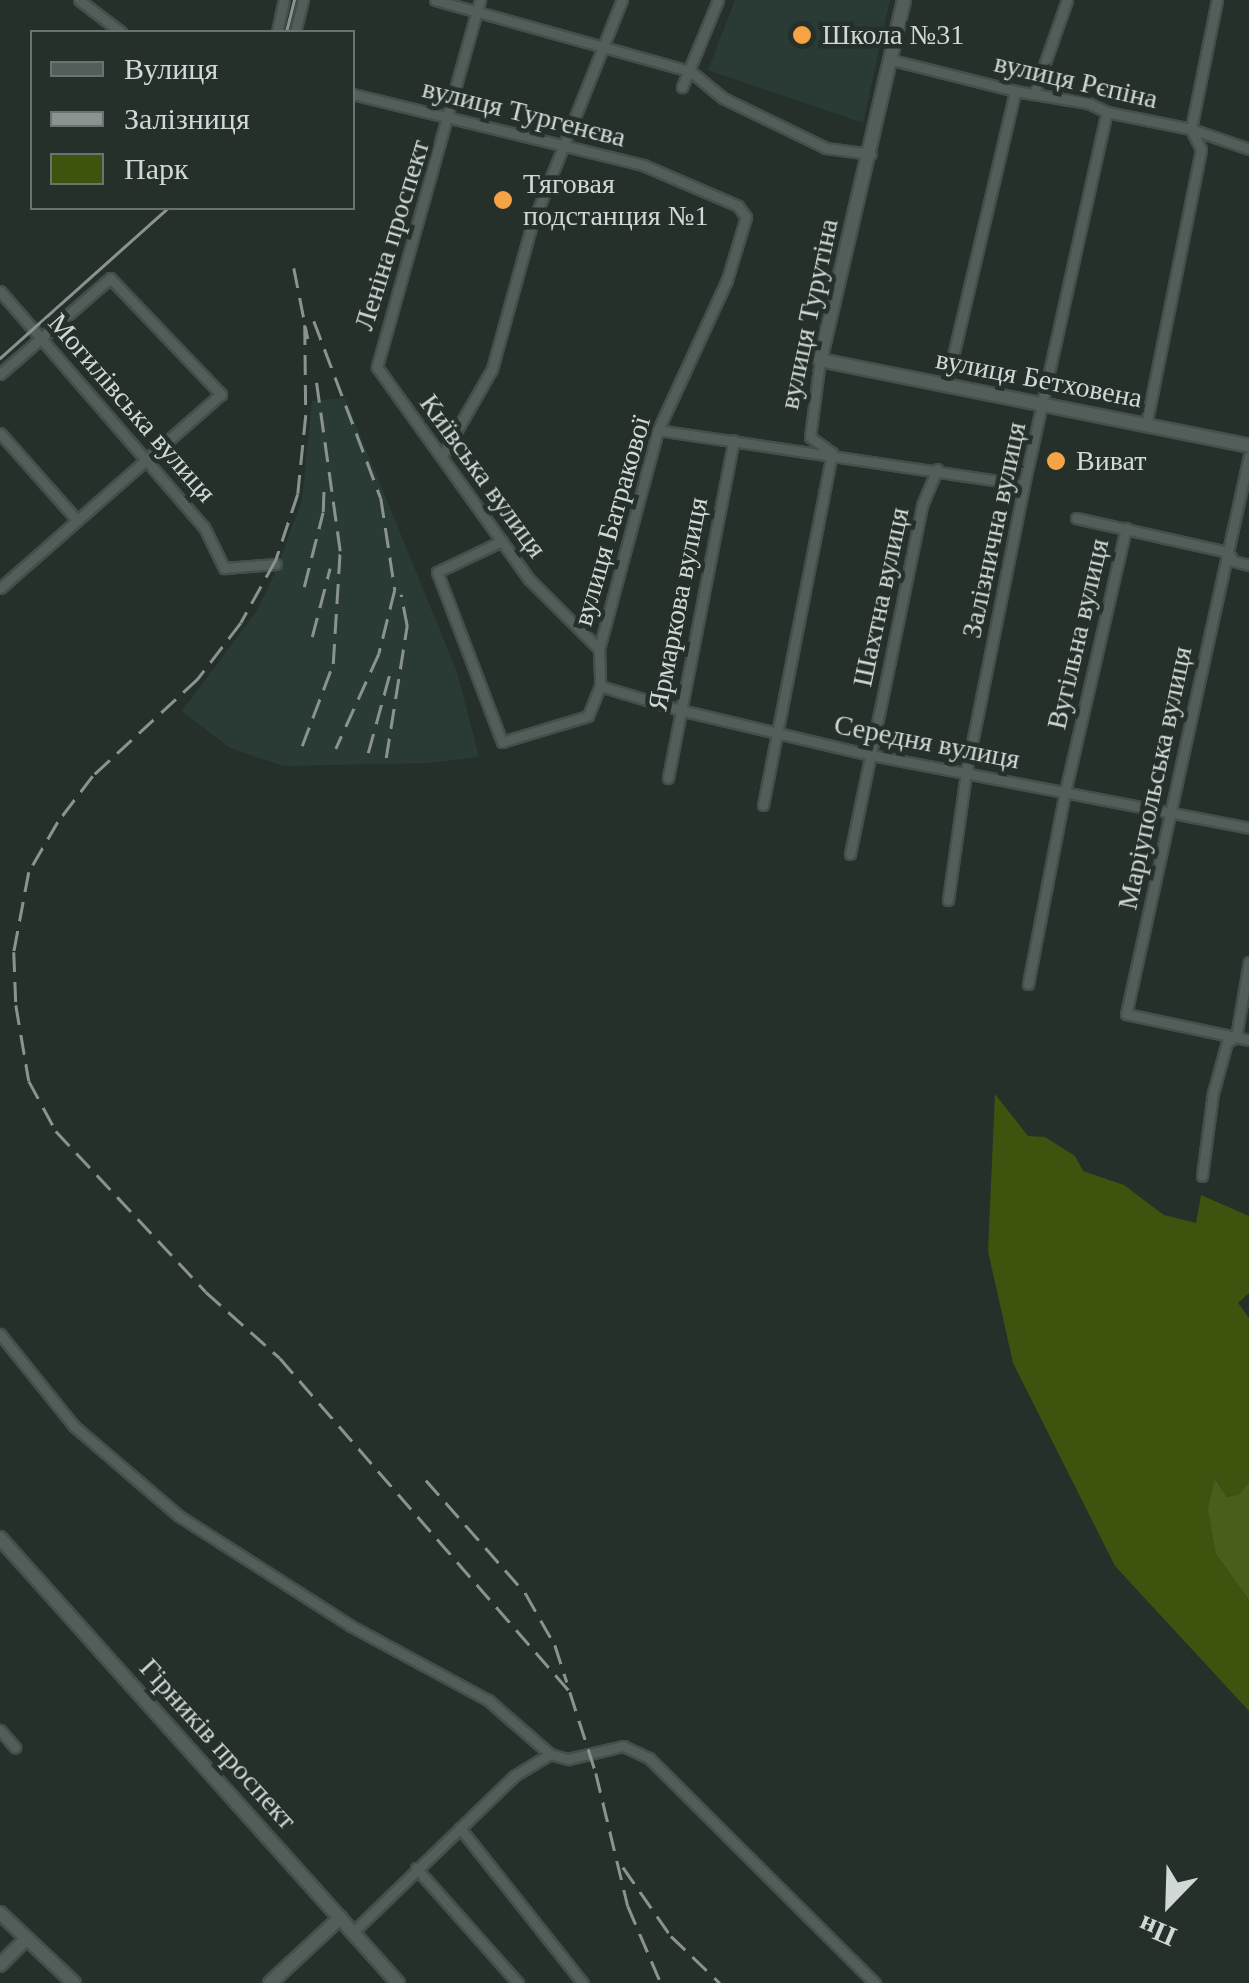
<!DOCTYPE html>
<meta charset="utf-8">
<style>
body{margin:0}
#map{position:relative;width:1249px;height:1983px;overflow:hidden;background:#25302b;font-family:Georgia,serif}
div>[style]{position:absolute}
.built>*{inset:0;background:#293b34}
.green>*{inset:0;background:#3c540e}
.forest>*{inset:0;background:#475f1a}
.roads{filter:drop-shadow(2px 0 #454e4a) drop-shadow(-2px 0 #454e4a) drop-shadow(0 2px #454e4a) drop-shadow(0 -2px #454e4a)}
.street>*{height:9px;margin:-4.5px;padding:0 4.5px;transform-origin:4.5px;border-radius:4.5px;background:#525e59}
.secondary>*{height:12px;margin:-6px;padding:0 6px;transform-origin:6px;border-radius:6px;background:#525e59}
.tram>*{height:2.5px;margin:-1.25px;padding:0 1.25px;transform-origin:1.25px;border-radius:1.25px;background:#8a938f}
.rail>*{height:2.5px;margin-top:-1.25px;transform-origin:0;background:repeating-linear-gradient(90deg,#8a938f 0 20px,transparent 0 30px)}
.dots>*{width:28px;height:28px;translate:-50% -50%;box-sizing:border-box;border:5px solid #25302b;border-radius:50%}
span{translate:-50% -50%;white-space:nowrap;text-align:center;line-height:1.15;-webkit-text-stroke:9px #25302b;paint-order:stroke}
.poi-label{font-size:28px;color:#d1d8d5}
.left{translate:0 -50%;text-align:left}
.street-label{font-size:28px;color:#d1d8d5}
.legend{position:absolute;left:30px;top:30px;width:325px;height:180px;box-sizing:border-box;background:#25302b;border:2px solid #6a736f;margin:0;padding:12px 18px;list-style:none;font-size:30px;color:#d1d8d5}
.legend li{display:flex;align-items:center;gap:20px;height:50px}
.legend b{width:50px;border:2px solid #6a736f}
.north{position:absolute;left:1119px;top:1853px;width:100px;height:100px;-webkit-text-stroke:8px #25302b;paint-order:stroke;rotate:203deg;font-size:28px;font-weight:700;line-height:40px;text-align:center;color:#d1d8d5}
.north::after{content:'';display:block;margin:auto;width:35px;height:45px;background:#d1d8d5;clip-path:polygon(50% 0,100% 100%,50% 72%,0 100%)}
</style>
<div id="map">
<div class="built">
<div style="clip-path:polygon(735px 0,890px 0,863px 123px,708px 70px)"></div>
<div style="clip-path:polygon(345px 398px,457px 672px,479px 757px,428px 763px,284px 766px,230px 748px,182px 711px,257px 611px,277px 568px,302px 500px,312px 401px)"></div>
</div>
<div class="green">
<div style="clip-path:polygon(995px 1094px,1028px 1136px,1045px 1137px,1075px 1156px,1083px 1171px,1124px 1185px,1164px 1215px,1196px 1223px,1201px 1195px,1249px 1216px,1249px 1293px,1238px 1303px,1249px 1318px,1249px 1482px,1239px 1494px,1227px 1497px,1216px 1479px,1216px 1554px,1249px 1600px,1249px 1711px,1115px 1566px,1013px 1363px,988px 1251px)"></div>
</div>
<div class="forest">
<div style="clip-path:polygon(1215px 1478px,1227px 1497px,1239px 1494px,1249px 1482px,1249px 1600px,1216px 1554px,1208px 1509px)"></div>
</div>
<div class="roads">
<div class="street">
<div style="left:79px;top:0;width:53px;rotate:37.3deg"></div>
<div style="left:435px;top:0;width:265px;rotate:15.6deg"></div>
<div style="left:690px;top:71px;width:43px;rotate:39.3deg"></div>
<div style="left:723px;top:98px;width:114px;rotate:25.9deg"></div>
<div style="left:826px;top:148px;width:45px;rotate:7.6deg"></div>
<div style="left:480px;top:0;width:381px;rotate:105.7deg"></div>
<div style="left:377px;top:367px;width:261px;rotate:54.4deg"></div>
<div style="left:529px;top:579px;width:99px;rotate:45deg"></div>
<div style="left:277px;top:32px;width:33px;rotate:-78deg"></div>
<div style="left:295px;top:32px;width:33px;rotate:-76deg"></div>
<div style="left:892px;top:60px;width:127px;rotate:14.1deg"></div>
<div style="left:1015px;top:91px;width:74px;rotate:9.3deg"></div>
<div style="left:1088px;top:103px;width:21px;rotate:25deg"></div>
<div style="left:1107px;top:112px;width:86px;rotate:11.4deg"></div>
<div style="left:1191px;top:129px;width:61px;rotate:19deg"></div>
<div style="left:682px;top:87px;width:94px;rotate:-67.5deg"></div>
<div style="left:1035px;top:91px;width:96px;rotate:-70.6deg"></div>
<div style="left:352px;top:94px;width:300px;rotate:13.7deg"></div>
<div style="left:643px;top:165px;width:103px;rotate:23.3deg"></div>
<div style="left:738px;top:206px;width:14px;rotate:54deg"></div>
<div style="left:746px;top:217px;width:66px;rotate:106.8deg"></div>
<div style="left:727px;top:280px;width:165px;rotate:114.7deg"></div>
<div style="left:658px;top:430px;width:227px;rotate:105.1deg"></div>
<div style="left:599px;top:649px;width:37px;rotate:88deg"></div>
<div style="left:600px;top:686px;width:32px;rotate:112deg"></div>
<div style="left:588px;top:716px;width:90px;rotate:163.2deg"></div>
<div style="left:502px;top:742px;width:182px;rotate:-110.9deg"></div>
<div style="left:437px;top:572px;width:72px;rotate:-25.5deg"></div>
<div style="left:0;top:291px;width:312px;rotate:49.2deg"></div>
<div style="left:204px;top:527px;width:46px;rotate:64deg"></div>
<div style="left:224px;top:568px;width:52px;rotate:-4.4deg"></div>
<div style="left:0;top:374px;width:146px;rotate:-41.1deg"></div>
<div style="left:110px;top:278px;width:161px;rotate:46.3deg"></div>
<div style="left:221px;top:394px;width:294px;rotate:138.7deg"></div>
<div style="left:946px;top:386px;width:303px;rotate:-76.8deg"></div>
<div style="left:1146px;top:425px;width:281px;rotate:-78.7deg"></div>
<div style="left:1201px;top:149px;width:22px;rotate:-117deg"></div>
<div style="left:1191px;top:129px;width:132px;rotate:-78.6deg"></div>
<div style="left:658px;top:430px;width:370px;rotate:8.5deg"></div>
<div style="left:0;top:433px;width:115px;rotate:48.5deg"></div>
<div style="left:442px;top:456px;width:100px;rotate:-60.1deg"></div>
<div style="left:492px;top:369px;width:147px;rotate:-74.6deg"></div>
<div style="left:531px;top:227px;width:245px;rotate:-68.2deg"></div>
<div style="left:1249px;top:456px;width:571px;rotate:102.43deg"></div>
<div style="left:1126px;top:1014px;width:126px;rotate:11.9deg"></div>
<div style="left:1076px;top:518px;width:156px;rotate:12.6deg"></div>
<div style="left:1228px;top:552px;width:10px;rotate:61deg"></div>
<div style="left:1233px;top:561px;width:16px;rotate:14deg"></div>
<div style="left:600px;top:686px;width:84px;rotate:16.7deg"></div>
<div style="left:680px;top:710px;width:196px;rotate:13.3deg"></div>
<div style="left:871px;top:755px;width:385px;rotate:10.9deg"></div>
<div style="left:668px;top:778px;width:344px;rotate:-79deg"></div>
<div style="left:763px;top:805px;width:359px;rotate:-78.9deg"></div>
<div style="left:832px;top:453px;width:27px;rotate:-144deg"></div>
<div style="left:810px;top:437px;width:78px;rotate:-82.6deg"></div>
<div style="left:850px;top:854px;width:356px;rotate:-78.3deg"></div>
<div style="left:922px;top:505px;width:39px;rotate:-67deg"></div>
<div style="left:948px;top:900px;width:128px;rotate:-81.9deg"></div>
<div style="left:966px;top:773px;width:294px;rotate:-78.6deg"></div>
<div style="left:1024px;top:485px;width:382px;rotate:-77.5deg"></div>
<div style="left:1028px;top:984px;width:196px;rotate:-79.1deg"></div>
<div style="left:1065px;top:792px;width:271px;rotate:-77deg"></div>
<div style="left:1202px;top:1176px;width:84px;rotate:-82.5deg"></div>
<div style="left:1213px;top:1093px;width:53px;rotate:-74.6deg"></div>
<div style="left:1227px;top:1042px;width:10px;rotate:-29deg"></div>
<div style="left:1236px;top:1037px;width:76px;rotate:-80.2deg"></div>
<div style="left:0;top:1334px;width:118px;rotate:51.2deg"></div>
<div style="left:74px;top:1426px;width:138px;rotate:40.6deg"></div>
<div style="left:179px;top:1516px;width:204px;rotate:32.6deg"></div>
<div style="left:351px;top:1626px;width:156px;rotate:28.4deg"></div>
<div style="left:488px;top:1700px;width:82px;rotate:41.1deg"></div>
<div style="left:550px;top:1754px;width:19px;rotate:16deg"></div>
<div style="left:568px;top:1759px;width:57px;rotate:-13.3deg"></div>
<div style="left:623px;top:1746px;width:29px;rotate:25deg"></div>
<div style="left:649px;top:1758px;width:319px;rotate:44.9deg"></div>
<div style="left:0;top:1730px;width:23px;rotate:49deg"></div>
<div style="left:460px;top:1828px;width:198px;rotate:51.6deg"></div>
<div style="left:416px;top:1868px;width:154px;rotate:48.4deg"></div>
<div style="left:352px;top:1933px;width:226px;rotate:-44.1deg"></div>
<div style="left:514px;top:1776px;width:42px;rotate:-31.4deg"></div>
</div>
<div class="secondary">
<div style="left:904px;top:0;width:370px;rotate:103.1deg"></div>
<div style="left:820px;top:360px;width:438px;rotate:11.3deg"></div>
<div style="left:0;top:1538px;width:597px;rotate:48.19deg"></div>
<div style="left:0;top:1913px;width:102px;rotate:43.4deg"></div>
<div style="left:0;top:1965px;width:38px;rotate:-45deg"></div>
<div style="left:270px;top:1983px;width:96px;rotate:-42.9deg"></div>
</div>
</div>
<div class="tram">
<div style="left:286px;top:32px;width:33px;rotate:-76deg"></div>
<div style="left:0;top:358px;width:225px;rotate:-41.8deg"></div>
</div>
<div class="rail">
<div style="left:294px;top:268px;width:72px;rotate:78.8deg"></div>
<div style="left:314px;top:321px;width:189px;rotate:69.3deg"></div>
<div style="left:381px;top:498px;width:93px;rotate:81.3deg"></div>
<div style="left:395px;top:590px;width:66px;rotate:104deg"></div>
<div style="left:379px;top:654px;width:104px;rotate:114.4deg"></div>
<div style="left:305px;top:325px;width:90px;rotate:89.4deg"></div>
<div style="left:306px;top:415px;width:79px;rotate:95.8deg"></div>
<div style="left:298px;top:494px;width:70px;rotate:108.4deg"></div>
<div style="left:276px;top:560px;width:72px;rotate:119.1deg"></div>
<div style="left:241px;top:623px;width:71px;rotate:127.5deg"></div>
<div style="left:198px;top:679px;width:143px;rotate:137.3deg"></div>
<div style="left:93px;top:776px;width:58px;rotate:127.3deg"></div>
<div style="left:58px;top:822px;width:58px;rotate:120.1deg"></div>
<div style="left:29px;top:872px;width:81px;rotate:100.6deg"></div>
<div style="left:14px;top:952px;width:53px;rotate:87.8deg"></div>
<div style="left:16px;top:1005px;width:77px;rotate:80.3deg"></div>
<div style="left:29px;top:1081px;width:57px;rotate:61.6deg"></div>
<div style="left:56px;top:1131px;width:220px;rotate:47deg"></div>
<div style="left:206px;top:1292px;width:99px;rotate:41.7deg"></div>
<div style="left:280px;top:1358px;width:442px;rotate:49deg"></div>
<div style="left:570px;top:1692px;width:85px;rotate:72.2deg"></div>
<div style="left:596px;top:1773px;width:137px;rotate:76.5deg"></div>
<div style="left:628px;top:1906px;width:84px;rotate:66.8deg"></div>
<div style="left:304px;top:587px;width:77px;rotate:-75.8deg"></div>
<div style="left:323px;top:512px;width:27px;rotate:-88deg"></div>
<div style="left:312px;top:637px;width:71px;rotate:-75.4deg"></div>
<div style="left:302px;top:746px;width:88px;rotate:-69.3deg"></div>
<div style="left:333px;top:664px;width:113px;rotate:-86.5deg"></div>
<div style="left:340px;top:551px;width:179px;rotate:-98deg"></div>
<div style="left:368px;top:753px;width:80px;rotate:-74.7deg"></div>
<div style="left:386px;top:758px;width:134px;rotate:-81deg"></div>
<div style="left:407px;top:626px;width:32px;rotate:-101deg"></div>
<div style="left:426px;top:1480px;width:152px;rotate:48.7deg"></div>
<div style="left:526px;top:1594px;width:59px;rotate:60.4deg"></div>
<div style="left:555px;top:1645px;width:39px;rotate:72deg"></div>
<div style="left:623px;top:1867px;width:84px;rotate:55.2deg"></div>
<div style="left:671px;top:1936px;width:68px;rotate:43.8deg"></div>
</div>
<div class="dots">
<div style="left:802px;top:35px;background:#f5a345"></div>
<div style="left:503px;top:200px;background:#f5a345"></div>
<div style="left:1056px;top:461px;background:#f5a345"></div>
</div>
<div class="poi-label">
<span class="left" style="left:822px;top:35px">Школа №31</span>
<span class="left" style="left:523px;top:200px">Тяговая<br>подстанция №1</span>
<span class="left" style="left:1076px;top:461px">Виват</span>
</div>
<div class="street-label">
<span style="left:1076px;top:81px;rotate:13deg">вулиця Рєпіна</span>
<span style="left:524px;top:113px;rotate:14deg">вулиця Тургенєва</span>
<span style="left:392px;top:235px;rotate:-73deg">Леніна проспект</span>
<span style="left:809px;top:314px;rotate:-78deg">вулиця Турутіна</span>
<span style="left:1039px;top:379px;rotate:11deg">вулиця Бетховена</span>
<span style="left:132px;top:408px;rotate:49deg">Могилівська вулиця</span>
<span style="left:483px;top:476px;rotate:54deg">Київська вулиця</span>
<span style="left:612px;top:521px;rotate:-74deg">вулиця Батракової</span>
<span style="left:994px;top:530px;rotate:-78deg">Залізнична вулиця</span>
<span style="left:881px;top:597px;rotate:-78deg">Шахтна вулиця</span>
<span style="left:678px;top:604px;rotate:-79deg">Ярмаркова вулиця</span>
<span style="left:1078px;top:634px;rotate:-77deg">Вугільна вулиця</span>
<span style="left:927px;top:742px;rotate:11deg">Середня вулиця</span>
<span style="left:1155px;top:778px;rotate:-78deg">Маріупольська вулиця</span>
<span style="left:218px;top:1744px;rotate:48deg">Гірників проспект</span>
</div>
<ul class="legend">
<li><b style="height:12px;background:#525e59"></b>Вулиця</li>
<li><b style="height:12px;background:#8a938f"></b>Залізниця</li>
<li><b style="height:28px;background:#3c540e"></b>Парк</li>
</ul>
<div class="north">Пн</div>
</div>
